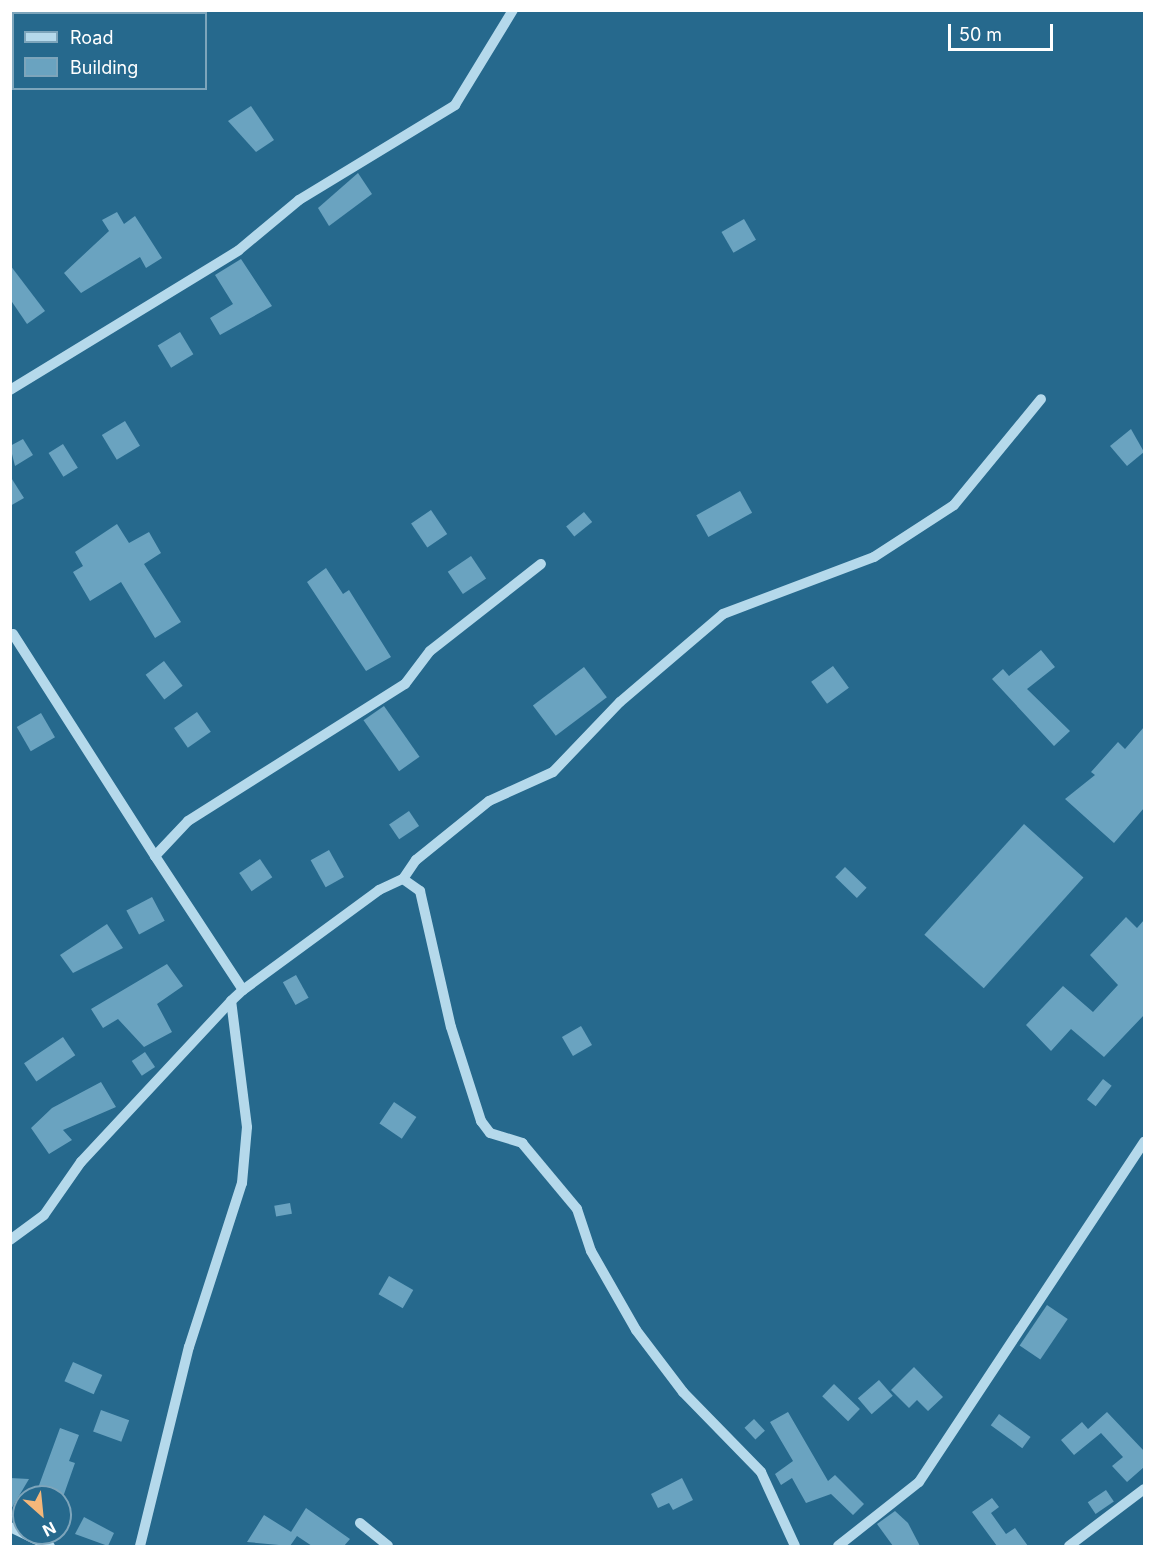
<!DOCTYPE html>
<style>
body{margin:0}
#map{position:relative;width:1155px;height:1557px;overflow:hidden;background:#26698d;font-family:Inter,sans-serif}
div>[style]{position:absolute}
.building>*{inset:0;background:#6aa3c0;transform-origin:0 0}
.minor>*{height:10px;margin:-5px;padding:0 5px;transform-origin:5px;border-radius:5px;background:#b5d9eb}
span{translate:-50% -50%;white-space:nowrap;text-align:center;line-height:1.15;-webkit-text-stroke:6px #26698d;paint-order:stroke}
.frame{position:absolute;inset:0;border:12px solid #fff;pointer-events:none}
.legend{position:absolute;left:12px;top:12px;width:195px;height:78px;box-sizing:border-box;background:#26698d;border:2px solid #7da5bb;margin:0;padding:8px 10px;list-style:none;font-size:18px;color:#fff}
.legend li{display:flex;align-items:center;gap:12px;height:30px}
.legend b{width:30px;border:2px solid #7da5bb}
.north{position:absolute;left:12px;top:1485px;width:60px;height:60px;box-sizing:border-box;background:#26698d;border:2px solid #7da5bb;border-radius:50%;rotate:153deg;font-size:16px;font-weight:700;line-height:24px;text-align:center;color:#fff}
.north::after{content:'';display:block;margin:auto;width:21px;height:27px;background:#f4b77a;clip-path:polygon(50% 0,100% 100%,50% 72%,0 100%)}
.scale{position:absolute;left:948px;top:24px;width:105px;height:27px;box-sizing:border-box;border:3px solid #fff;border-top:0;padding-left:8px;font-size:18px;line-height:21px;white-space:nowrap;color:#fff;-webkit-text-stroke:4px #26698d;paint-order:stroke}
</style>
<div id="map">
<div class="building">
<div style="clip-path:polygon(251px 106px,274px 140px,256px 152px,228px 121px)"></div>
<div style="clip-path:polygon(358px 173px,372px 194px,329px 226px,318px 208px)"></div>
<div style="clip-path:polygon(117px 212px,124px 224px,135px 216px,162px 258px,146px 268px,140px 257px,81px 293px,64px 273px,109px 231px,102px 220px)"></div>
<div style="left:744px;top:219px;width:24px;height:26px;rotate:60deg"></div>
<div style="clip-path:polygon(241px 259px,272px 306px,220px 335px,210px 318px,233px 304px,215px 275px)"></div>
<div style="clip-path:polygon(10px 265px,45px 311px,27px 324px,10px 299px)"></div>
<div style="left:180px;top:332px;width:26px;height:26px;rotate:59deg"></div>
<div style="left:125px;top:421px;width:29px;height:27px;rotate:59deg"></div>
<div style="clip-path:polygon(1131px 429px,1144px 452px,1127px 466px,1110px 446px)"></div>
<div style="clip-path:polygon(23px 439px,33px 455px,15px 466px,10px 446px)"></div>
<div style="left:63px;top:444px;width:28px;height:17px;rotate:58deg"></div>
<div style="clip-path:polygon(10px 476px,24px 498px,10px 506px)"></div>
<div style="left:740px;top:491px;width:25px;height:50px;rotate:61deg"></div>
<div style="left:431px;top:510px;width:29px;height:24px;rotate:56deg"></div>
<div style="left:584px;top:512px;width:13px;height:23px;rotate:51deg"></div>
<div style="clip-path:polygon(117px 524px,129px 543px,149px 532px,161px 553px,144px 564px,181px 622px,155px 638px,121px 582px,90px 601px,73px 572px,83px 566px,75px 552px)"></div>
<div style="left:471px;top:556px;width:27px;height:28px;rotate:56deg"></div>
<div style="clip-path:polygon(326px 568px,343px 594px,349px 590px,391px 657px,366px 671px,307px 582px)"></div>
<div style="clip-path:polygon(1041px 650px,1055px 667px,1027px 689px,1070px 731px,1054px 746px,992px 679px,1003px 669px,1009px 676px)"></div>
<div style="left:164px;top:661px;width:31px;height:23px;rotate:53deg"></div>
<div style="left:833px;top:666px;width:27px;height:27px;rotate:54deg"></div>
<div style="left:584px;top:667px;width:38px;height:64px;rotate:53deg"></div>
<div style="left:384px;top:706px;width:62px;height:25px;rotate:55deg"></div>
<div style="left:197px;top:712px;width:24px;height:28px;rotate:55deg"></div>
<div style="left:41px;top:713px;width:28px;height:28px;rotate:60deg"></div>
<div style="clip-path:polygon(1144px 727px,1144px 808px,1114px 843px,1065px 799px,1095px 775px,1091px 772px,1118px 742px,1125px 749px)"></div>
<div style="left:409px;top:811px;width:18px;height:24px;rotate:56deg"></div>
<div style="left:1024px;top:824px;width:80px;height:149px;rotate:42deg"></div>
<div style="left:329px;top:850px;width:31px;height:21px;rotate:61deg"></div>
<div style="left:260px;top:859px;width:22px;height:25px;rotate:56deg"></div>
<div style="left:845px;top:867px;width:30px;height:14px;rotate:44deg"></div>
<div style="left:152px;top:897px;width:27px;height:29px;rotate:62deg"></div>
<div style="clip-path:polygon(1126px 917px,1137px 928px,1144px 920px,1144px 1015px,1104px 1057px,1071px 1029px,1051px 1051px,1026px 1025px,1063px 986px,1093px 1012px,1118px 985px,1090px 955px)"></div>
<div style="clip-path:polygon(107px 924px,123px 948px,73px 973px,60px 955px)"></div>
<div style="clip-path:polygon(167px 964px,183px 986px,157px 1004px,172px 1032px,144px 1047px,118px 1019px,103px 1028px,91px 1009px)"></div>
<div style="left:296px;top:975px;width:26px;height:15px;rotate:61deg"></div>
<div style="left:581px;top:1026px;width:22px;height:22px;rotate:60deg"></div>
<div style="left:63px;top:1037px;width:22px;height:47px;rotate:56deg"></div>
<div style="left:145px;top:1052px;width:18px;height:16px;rotate:56deg"></div>
<div style="left:1103px;top:1079px;width:11px;height:26px;rotate:38deg"></div>
<div style="clip-path:polygon(101px 1082px,116px 1107px,63px 1130px,72px 1140px,49px 1154px,31px 1128px,52px 1108px)"></div>
<div style="left:394px;top:1102px;width:27px;height:26px;rotate:34deg"></div>
<div style="left:290px;top:1203px;width:11px;height:16px;rotate:80deg"></div>
<div style="left:389px;top:1276px;width:28px;height:21px;rotate:30deg"></div>
<div style="left:1047px;top:1305px;width:25px;height:49px;rotate:34deg"></div>
<div style="left:73px;top:1362px;width:32px;height:21px;rotate:24deg"></div>
<div style="clip-path:polygon(914px 1367px,943px 1397px,928px 1411px,917px 1400px,909px 1408px,891px 1390px)"></div>
<div style="left:879px;top:1380px;width:21px;height:28px;rotate:49deg"></div>
<div style="left:834px;top:1384px;width:36px;height:17px;rotate:44deg"></div>
<div style="left:101px;top:1410px;width:30px;height:23px;rotate:20deg"></div>
<div style="clip-path:polygon(788px 1412px,828px 1481px,835px 1475px,864px 1504px,853px 1515px,831px 1494px,806px 1503px,792px 1478px,781px 1485px,775px 1474px,793px 1461px,770px 1422px)"></div>
<div style="clip-path:polygon(1107px 1412px,1144px 1451px,1144px 1467px,1127px 1482px,1112px 1466px,1123px 1457px,1101px 1433px,1074px 1455px,1061px 1440px,1082px 1422px,1088px 1429px)"></div>
<div style="left:999px;top:1414px;width:39px;height:14px;rotate:36deg"></div>
<div style="left:754px;top:1419px;width:16px;height:13px;rotate:47deg"></div>
<div style="clip-path:polygon(60px 1428px,79px 1435px,69px 1461px,75px 1463px,63px 1497px,44px 1497px,47px 1488px,38px 1488px)"></div>
<div style="clip-path:polygon(10px 1478px,29px 1479px,10px 1511px)"></div>
<div style="clip-path:polygon(682px 1478px,693px 1500px,673px 1510px,669px 1503px,658px 1508px,651px 1494px)"></div>
<div style="left:1106px;top:1490px;width:14px;height:22px;rotate:56deg"></div>
<div style="clip-path:polygon(992px 1498px,999px 1507px,991px 1513px,1006px 1534px,1015px 1528px,1028px 1546px,997px 1546px,972px 1512px)"></div>
<div style="clip-path:polygon(306px 1508px,350px 1539px,344px 1546px,312px 1546px,297px 1536px,290px 1546px,247px 1542px,264px 1515px,296px 1535px,291px 1532px)"></div>
<div style="clip-path:polygon(895px 1511px,908px 1523px,920px 1546px,893px 1546px,877px 1524px)"></div>
<div style="clip-path:polygon(84px 1517px,114px 1533px,108px 1546px,75px 1534px)"></div>
</div>
<div class="minor">
<div style="left:10px;top:390px;width:268px;rotate:-31.4deg"></div>
<div style="left:239px;top:250px;width:78px;rotate:-39.8deg"></div>
<div style="left:299px;top:200px;width:183px;rotate:-31.3deg"></div>
<div style="left:455px;top:105px;width:111px;rotate:-58.6deg"></div>
<div style="left:13px;top:634px;width:264px;rotate:57.4deg"></div>
<div style="left:155px;top:856px;width:48px;rotate:-46.7deg"></div>
<div style="left:188px;top:821px;width:257px;rotate:-32.3deg"></div>
<div style="left:405px;top:684px;width:41px;rotate:-52.9deg"></div>
<div style="left:430px;top:651px;width:141px;rotate:-38.1deg"></div>
<div style="left:403px;top:879px;width:23px;rotate:-56deg"></div>
<div style="left:416px;top:860px;width:94px;rotate:-38.9deg"></div>
<div style="left:489px;top:801px;width:70px;rotate:-24.4deg"></div>
<div style="left:553px;top:772px;width:97px;rotate:-46.3deg"></div>
<div style="left:620px;top:702px;width:135px;rotate:-40.5deg"></div>
<div style="left:723px;top:614px;width:161px;rotate:-20.7deg"></div>
<div style="left:874px;top:557px;width:95px;rotate:-33deg"></div>
<div style="left:954px;top:505px;width:137px;rotate:-50.6deg"></div>
<div style="left:243px;top:990px;width:169px;rotate:-36.3deg"></div>
<div style="left:379px;top:890px;width:26px;rotate:-25deg"></div>
<div style="left:403px;top:879px;width:21px;rotate:35deg"></div>
<div style="left:420px;top:891px;width:139px;rotate:77.2deg"></div>
<div style="left:451px;top:1027px;width:99px;rotate:72.3deg"></div>
<div style="left:481px;top:1121px;width:15px;rotate:53deg"></div>
<div style="left:490px;top:1133px;width:34px;rotate:17deg"></div>
<div style="left:522px;top:1143px;width:86px;rotate:50.2deg"></div>
<div style="left:577px;top:1209px;width:44px;rotate:71.6deg"></div>
<div style="left:591px;top:1251px;width:91px;rotate:60.3deg"></div>
<div style="left:636px;top:1330px;width:78px;rotate:52.8deg"></div>
<div style="left:683px;top:1392px;width:112px;rotate:45.7deg"></div>
<div style="left:761px;top:1472px;width:81px;rotate:65.3deg"></div>
<div style="left:10px;top:1240px;width:42px;rotate:-36.3deg"></div>
<div style="left:44px;top:1215px;width:65px;rotate:-55.1deg"></div>
<div style="left:81px;top:1162px;width:220px;rotate:-47deg"></div>
<div style="left:360px;top:1523px;width:36px;rotate:39deg"></div>
<div style="left:10px;top:1527px;width:44px;rotate:25.4deg"></div>
<div style="left:140px;top:1546px;width:205px;rotate:-76.2deg"></div>
<div style="left:189px;top:1347px;width:172px;rotate:-72.1deg"></div>
<div style="left:242px;top:1183px;width:56px;rotate:-84.9deg"></div>
<div style="left:247px;top:1127px;width:127px;rotate:-97.2deg"></div>
<div style="left:231px;top:1001px;width:16px;rotate:-43deg"></div>
<div style="left:243px;top:990px;width:160px;rotate:-123.3deg"></div>
<div style="left:838px;top:1546px;width:103px;rotate:-38.3deg"></div>
<div style="left:919px;top:1482px;width:408px;rotate:-56.5deg"></div>
<div style="left:1069px;top:1546px;width:94px;rotate:-37.2deg"></div>
</div>
<div class="frame"></div>
<ul class="legend">
<li><b style="height:8px;background:#b5d9eb"></b>Road</li>
<li><b style="height:16px;background:#6aa3c0"></b>Building</li>
</ul>
<div class="north">N</div>
<div class="scale">50 m</div>
</div>
